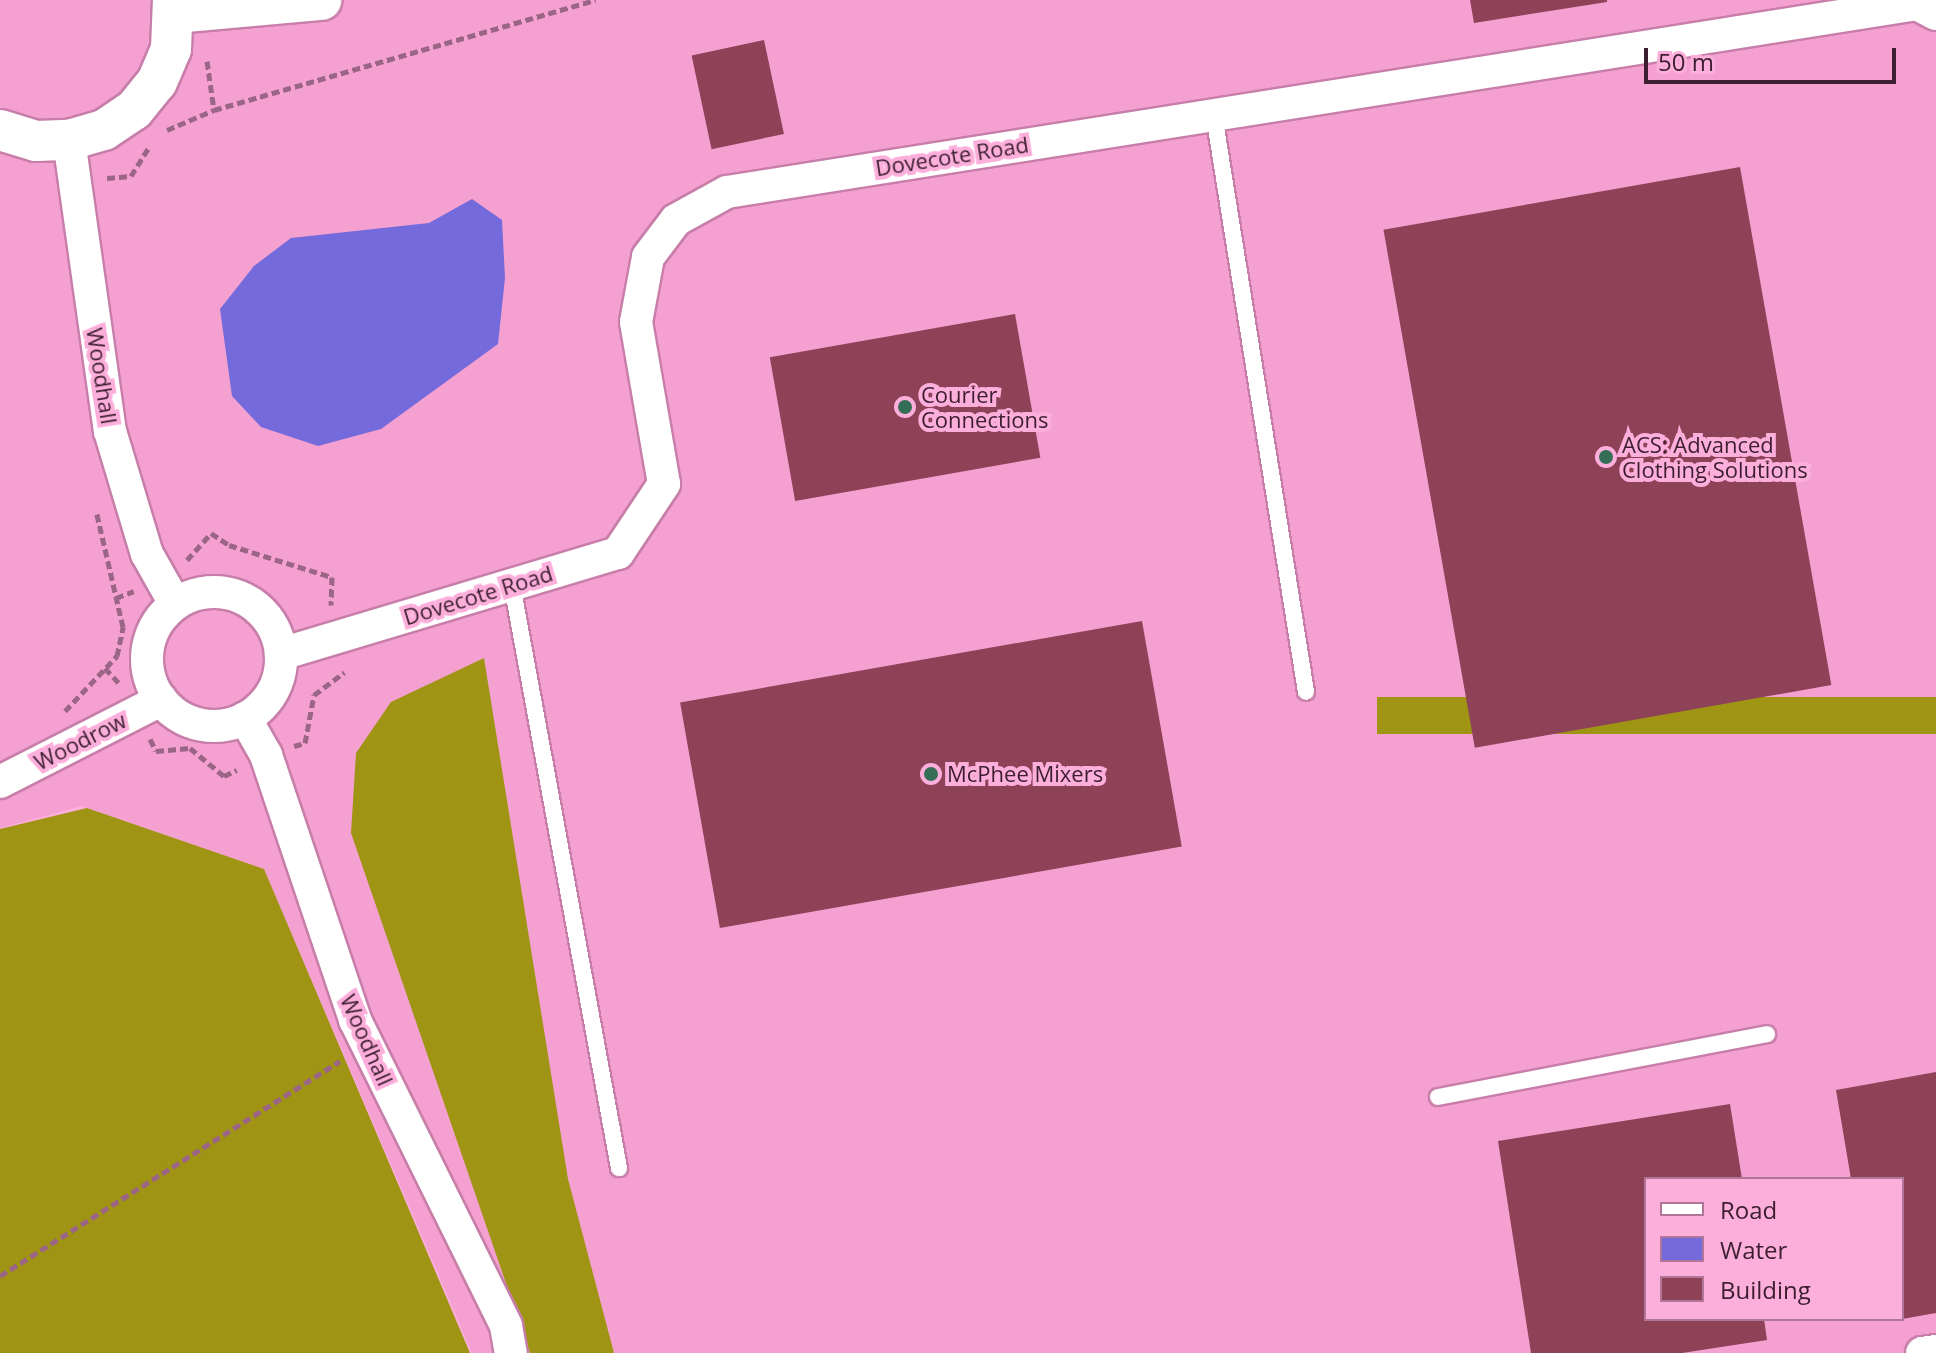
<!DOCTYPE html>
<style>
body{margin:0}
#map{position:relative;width:1936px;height:1353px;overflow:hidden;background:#fdafdc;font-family:"Open Sans",sans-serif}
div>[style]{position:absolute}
.built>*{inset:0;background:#f4a0d1}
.forest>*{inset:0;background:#9f9414;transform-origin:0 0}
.water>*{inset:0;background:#746adb}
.building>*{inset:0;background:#8e4257;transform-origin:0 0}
.path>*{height:5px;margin-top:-2.5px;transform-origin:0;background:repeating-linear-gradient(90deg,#9b6585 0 8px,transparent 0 12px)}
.roads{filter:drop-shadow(2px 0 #c77ea9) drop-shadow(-2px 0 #c77ea9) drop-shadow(0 2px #c77ea9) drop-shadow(0 -2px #c77ea9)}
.service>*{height:16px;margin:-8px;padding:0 8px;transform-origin:8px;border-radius:8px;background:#fff}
.minor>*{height:32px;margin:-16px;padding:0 16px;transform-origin:16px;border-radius:16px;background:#fff}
.minor>.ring{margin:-16px;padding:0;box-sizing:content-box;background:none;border:32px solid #fff;border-radius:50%}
.tertiary>*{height:40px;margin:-20px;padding:0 20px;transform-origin:20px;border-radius:20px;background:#fff}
.dots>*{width:22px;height:22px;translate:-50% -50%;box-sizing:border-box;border:4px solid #fdafdc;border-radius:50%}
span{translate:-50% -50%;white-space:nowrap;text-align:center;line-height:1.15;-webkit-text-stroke:8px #fdafdc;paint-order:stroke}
.street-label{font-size:22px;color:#3c1e30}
.poi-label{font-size:22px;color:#3c1e30}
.left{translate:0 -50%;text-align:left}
.legend{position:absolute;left:1644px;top:1177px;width:260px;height:144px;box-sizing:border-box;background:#fdafdc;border:2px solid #b07597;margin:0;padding:10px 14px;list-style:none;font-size:24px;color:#3c1e30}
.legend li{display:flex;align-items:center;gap:16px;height:40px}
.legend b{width:40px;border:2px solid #b07597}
.scale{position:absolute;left:1644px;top:48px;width:252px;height:36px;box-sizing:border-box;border:4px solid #3c1e30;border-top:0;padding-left:10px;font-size:24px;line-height:28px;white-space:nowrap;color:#3c1e30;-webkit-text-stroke:6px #fdafdc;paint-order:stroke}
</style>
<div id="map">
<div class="built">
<div style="clip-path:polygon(evenodd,0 0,1936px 0,1936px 1353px,472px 1353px,264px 869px,82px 806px,0 828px,0 0,1646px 1179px,1902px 1179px,1902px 1319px,1646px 1319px,1646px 1179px)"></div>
</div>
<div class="forest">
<div style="clip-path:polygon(484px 658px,568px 1179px,614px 1353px,530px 1353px,351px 833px,356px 753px,391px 702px)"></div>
<div style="left:1936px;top:697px;width:37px;height:559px;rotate:90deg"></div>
<div style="clip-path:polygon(87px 808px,264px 869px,470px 1353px,0 1353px,0 829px)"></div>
</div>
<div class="water">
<div style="clip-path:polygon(472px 199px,502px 220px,505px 278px,498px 344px,381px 429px,318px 446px,261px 427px,232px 396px,220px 309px,254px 266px,291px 238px,429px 223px)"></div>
</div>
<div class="building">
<div style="clip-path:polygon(1470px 0,1607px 0,1607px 2px,1474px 23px)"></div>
<div style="left:764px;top:40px;width:96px;height:74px;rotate:78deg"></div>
<div style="left:1740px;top:167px;width:526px;height:362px;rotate:80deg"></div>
<div style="left:1015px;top:314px;width:146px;height:249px;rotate:80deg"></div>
<div style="left:1142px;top:621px;width:229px;height:469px;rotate:80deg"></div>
<div style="clip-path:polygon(1936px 1072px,1936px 1313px,1902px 1319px,1902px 1179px,1851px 1179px,1836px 1090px)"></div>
<div style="clip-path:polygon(1730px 1104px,1742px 1179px,1646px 1179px,1646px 1319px,1764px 1319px,1767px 1340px,1682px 1353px,1531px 1353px,1498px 1141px)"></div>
</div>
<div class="path">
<div style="left:207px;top:61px;width:49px;rotate:81.9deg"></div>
<div style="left:167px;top:130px;width:51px;rotate:-23.1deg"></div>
<div style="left:214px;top:110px;width:397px;rotate:-16.1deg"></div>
<div style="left:107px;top:178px;width:24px;rotate:-5deg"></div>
<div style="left:131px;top:176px;width:34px;rotate:-58deg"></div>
<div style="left:187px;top:560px;width:36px;rotate:-48deg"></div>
<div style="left:211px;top:533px;width:22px;rotate:34deg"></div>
<div style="left:229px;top:545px;width:108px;rotate:17.3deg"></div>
<div style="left:332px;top:577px;width:28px;rotate:92deg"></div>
<div style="left:116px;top:598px;width:19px;rotate:-21deg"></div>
<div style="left:105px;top:668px;width:22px;rotate:47deg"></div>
<div style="left:65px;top:711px;width:76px;rotate:-46.6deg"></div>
<div style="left:117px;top:656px;width:30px;rotate:-78deg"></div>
<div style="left:123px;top:627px;width:120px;rotate:-103deg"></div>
<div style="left:150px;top:739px;width:13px;rotate:63deg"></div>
<div style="left:156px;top:751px;width:34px;rotate:-5deg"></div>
<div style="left:190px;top:748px;width:44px;rotate:39.5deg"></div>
<div style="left:224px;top:776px;width:14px;rotate:-25deg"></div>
<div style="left:294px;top:746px;width:11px;rotate:-15deg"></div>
<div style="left:305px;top:743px;width:49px;rotate:-79.4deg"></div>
<div style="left:314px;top:695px;width:38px;rotate:-37deg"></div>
<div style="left:0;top:1276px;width:402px;rotate:-32.3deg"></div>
</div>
<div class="roads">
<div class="service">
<div style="left:1214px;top:115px;width:584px;rotate:80.94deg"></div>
<div style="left:512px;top:585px;width:593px;rotate:79.6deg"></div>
<div style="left:1438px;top:1097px;width:335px;rotate:-10.8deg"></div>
</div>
<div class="minor">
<div style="left:69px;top:140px;width:294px;rotate:82deg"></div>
<div style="left:110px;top:431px;width:128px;rotate:73.3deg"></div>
<div style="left:147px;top:554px;width:55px;rotate:60.6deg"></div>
<div class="ring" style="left:147px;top:592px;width:102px;height:102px"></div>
<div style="left:281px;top:654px;width:352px;rotate:-16.7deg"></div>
<div style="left:618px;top:553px;width:83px;rotate:-56.3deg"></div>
<div style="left:664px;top:484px;width:164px;rotate:-99.8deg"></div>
<div style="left:636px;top:322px;width:66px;rotate:-79.5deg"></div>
<div style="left:648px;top:257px;width:46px;rotate:-52.9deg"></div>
<div style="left:676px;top:220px;width:58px;rotate:-28.8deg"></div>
<div style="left:727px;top:192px;width:1205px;rotate:-8.98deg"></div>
<div style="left:1917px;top:4px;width:21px;rotate:28deg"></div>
<div style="left:245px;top:718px;width:43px;rotate:60.4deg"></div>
<div style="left:266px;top:755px;width:280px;rotate:71.4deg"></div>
<div style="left:355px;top:1020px;width:341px;rotate:63.7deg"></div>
<div style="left:506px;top:1326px;width:27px;rotate:80deg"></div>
<div style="left:0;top:782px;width:181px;rotate:-27deg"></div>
<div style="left:1922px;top:1353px;width:14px;rotate:-8deg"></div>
</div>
<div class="tertiary">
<div style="left:175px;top:13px;width:147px;rotate:-5.1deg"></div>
<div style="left:0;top:130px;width:38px;rotate:17deg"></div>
<div style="left:36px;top:141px;width:33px;rotate:-2deg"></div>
<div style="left:69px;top:140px;width:36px;rotate:-16deg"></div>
<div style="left:104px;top:130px;width:36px;rotate:-34deg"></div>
<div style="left:134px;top:110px;width:36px;rotate:-51deg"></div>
<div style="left:157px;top:82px;width:36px;rotate:-67deg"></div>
<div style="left:171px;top:49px;width:49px;rotate:-87.7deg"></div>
</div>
</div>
<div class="dots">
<div style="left:905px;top:407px;background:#356e56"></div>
<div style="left:1606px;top:457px;background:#356e56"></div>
<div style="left:931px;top:774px;background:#356e56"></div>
</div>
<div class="street-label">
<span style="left:952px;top:156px;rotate:-9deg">Dovecote Road</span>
<span style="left:102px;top:376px;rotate:81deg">Woodhall</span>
<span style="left:478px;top:595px;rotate:-17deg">Dovecote Road</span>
<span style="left:80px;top:741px;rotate:-27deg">Woodrow</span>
<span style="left:367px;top:1040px;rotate:66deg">Woodhall</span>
</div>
<div class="poi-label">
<span class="left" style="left:921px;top:407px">Courier<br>Connections</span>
<span class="left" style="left:1622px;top:457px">ACS: Advanced<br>Clothing Solutions</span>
<span class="left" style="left:947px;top:774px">McPhee Mixers</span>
</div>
<ul class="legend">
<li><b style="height:10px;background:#fff"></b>Road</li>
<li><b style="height:22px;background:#746adb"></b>Water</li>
<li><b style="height:22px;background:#8e4257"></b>Building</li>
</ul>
<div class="scale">50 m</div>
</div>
